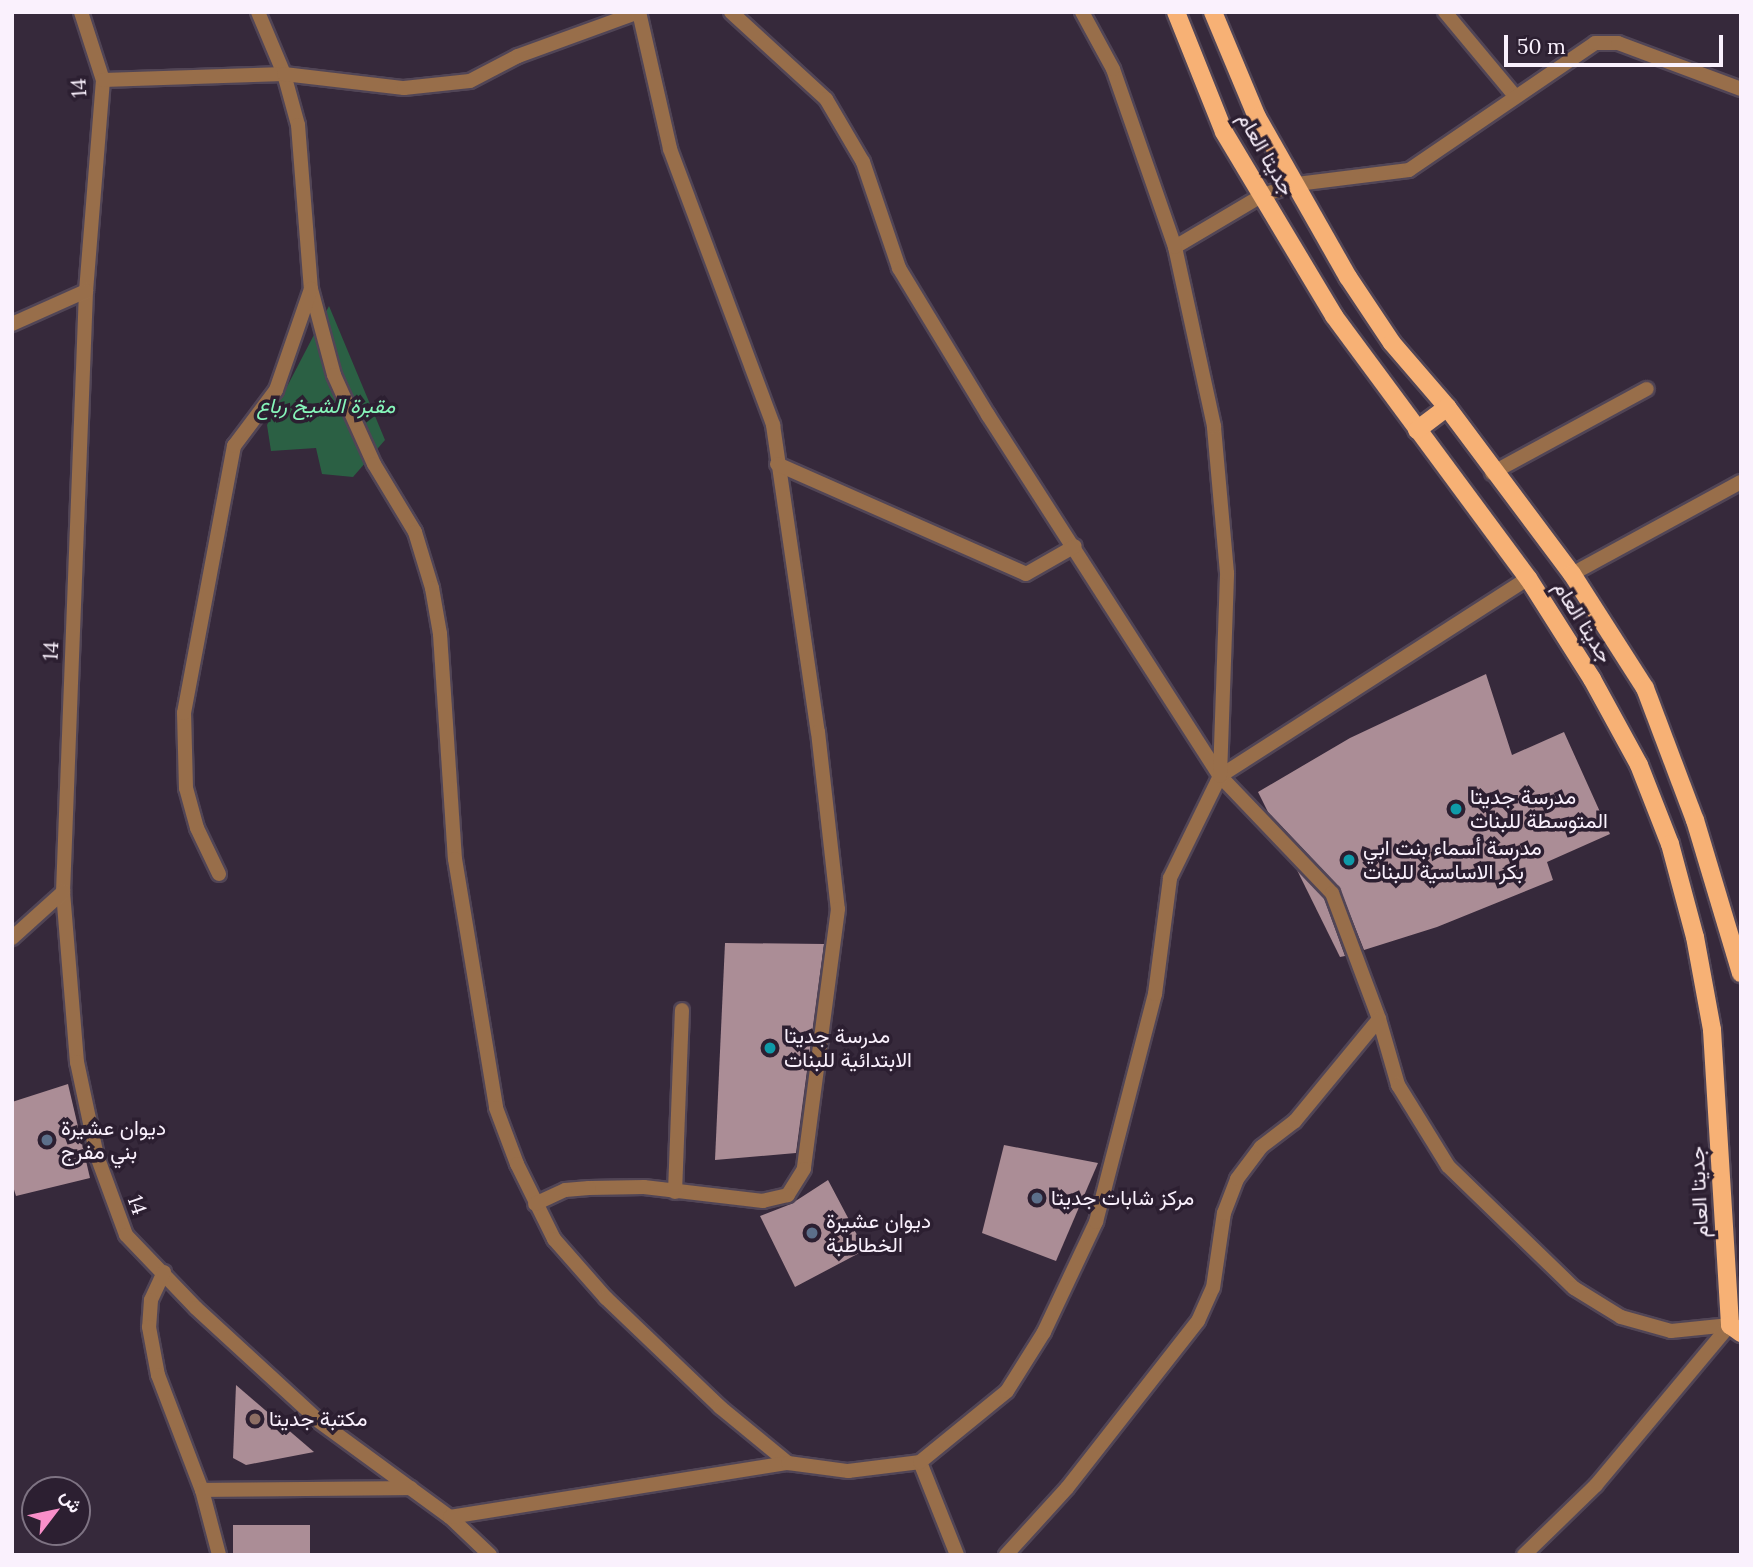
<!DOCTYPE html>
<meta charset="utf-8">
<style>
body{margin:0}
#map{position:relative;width:1753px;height:1567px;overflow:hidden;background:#36293b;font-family:Lora,Vazirmatn,serif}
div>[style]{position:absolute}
.green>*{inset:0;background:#2b6044}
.building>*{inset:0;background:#ab8d96;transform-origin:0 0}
.roads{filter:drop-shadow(2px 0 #514556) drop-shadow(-2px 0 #514556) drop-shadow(0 2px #514556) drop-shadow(0 -2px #514556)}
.street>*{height:14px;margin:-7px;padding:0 7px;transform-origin:7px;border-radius:7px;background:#986e4a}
.primary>*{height:18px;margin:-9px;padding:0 9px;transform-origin:9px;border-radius:9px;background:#f7b175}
.dots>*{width:19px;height:19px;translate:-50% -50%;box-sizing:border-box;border:4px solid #2c1f31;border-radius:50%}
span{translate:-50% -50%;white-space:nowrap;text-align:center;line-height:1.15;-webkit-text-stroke:7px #2c1f31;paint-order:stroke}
.street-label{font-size:21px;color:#faf1fd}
.park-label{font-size:21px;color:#86f6ba;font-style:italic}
.poi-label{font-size:21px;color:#faf1fd}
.left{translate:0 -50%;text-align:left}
.frame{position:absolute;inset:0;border:14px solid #faf1fd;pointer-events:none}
.north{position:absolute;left:21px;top:1476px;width:70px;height:70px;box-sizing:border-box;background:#2c1f31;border:2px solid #7e7383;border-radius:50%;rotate:58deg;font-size:19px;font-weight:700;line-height:28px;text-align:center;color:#faf1fd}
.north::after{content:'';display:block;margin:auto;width:24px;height:32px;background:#f98fc9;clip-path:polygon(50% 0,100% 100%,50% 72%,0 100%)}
.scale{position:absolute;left:1504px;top:35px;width:219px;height:32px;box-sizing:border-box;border:4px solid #faf1fd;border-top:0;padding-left:9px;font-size:21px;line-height:24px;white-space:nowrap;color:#faf1fd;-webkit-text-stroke:5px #2c1f31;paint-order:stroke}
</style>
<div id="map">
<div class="green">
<div style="clip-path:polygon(329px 306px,385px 440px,353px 477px,322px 474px,316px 448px,271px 451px,267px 425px)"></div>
</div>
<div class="building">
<div style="clip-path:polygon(1486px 674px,1512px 755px,1564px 732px,1610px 834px,1547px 862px,1553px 880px,1437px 927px,1364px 950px,1339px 887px,1268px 812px,1258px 792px,1350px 738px)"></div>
<div style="clip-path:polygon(1297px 870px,1324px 898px,1345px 956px,1340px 957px)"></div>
<div style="clip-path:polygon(725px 943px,824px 944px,796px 1153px,715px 1160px)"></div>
<div style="clip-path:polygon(68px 1084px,90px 1178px,16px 1196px,12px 1183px,12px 1102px)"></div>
<div style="clip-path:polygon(1004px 1145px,1098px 1163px,1056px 1261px,982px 1233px)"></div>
<div style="clip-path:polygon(828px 1180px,865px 1250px,795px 1287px,760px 1216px,791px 1204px)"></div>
<div style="clip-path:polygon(236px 1385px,314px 1452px,246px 1465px,233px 1458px)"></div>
<div style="left:233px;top:1525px;width:77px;height:30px"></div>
</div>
<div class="roads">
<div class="street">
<div style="left:81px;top:12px;width:71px;rotate:72.1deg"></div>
<div style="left:103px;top:80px;width:212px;rotate:94.6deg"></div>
<div style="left:86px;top:291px;width:601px;rotate:92.19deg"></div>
<div style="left:63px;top:892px;width:171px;rotate:85.3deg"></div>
<div style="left:77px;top:1062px;width:96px;rotate:78deg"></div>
<div style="left:97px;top:1156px;width:84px;rotate:69.8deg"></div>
<div style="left:126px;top:1235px;width:101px;rotate:46.2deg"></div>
<div style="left:196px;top:1308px;width:168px;rotate:42.6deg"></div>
<div style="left:320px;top:1422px;width:161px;rotate:36.2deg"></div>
<div style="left:450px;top:1517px;width:55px;rotate:43.5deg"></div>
<div style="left:258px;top:12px;width:67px;rotate:67.2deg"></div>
<div style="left:284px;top:74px;width:53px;rotate:74.6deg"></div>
<div style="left:298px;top:125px;width:165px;rotate:85.5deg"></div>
<div style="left:311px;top:289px;width:89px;rotate:75deg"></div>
<div style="left:334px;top:375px;width:98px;rotate:65.8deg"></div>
<div style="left:374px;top:464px;width:79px;rotate:58.9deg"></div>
<div style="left:415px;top:532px;width:59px;rotate:73.1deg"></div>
<div style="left:432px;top:588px;width:47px;rotate:80.1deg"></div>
<div style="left:440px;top:634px;width:225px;rotate:86.2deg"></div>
<div style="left:455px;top:859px;width:252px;rotate:80.6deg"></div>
<div style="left:496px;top:1108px;width:60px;rotate:69.4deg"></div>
<div style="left:517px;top:1164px;width:84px;rotate:63.7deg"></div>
<div style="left:554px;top:1239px;width:79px;rotate:48.6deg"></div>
<div style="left:606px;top:1298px;width:158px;rotate:43.7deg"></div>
<div style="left:720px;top:1407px;width:88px;rotate:39.5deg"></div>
<div style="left:731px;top:12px;width:129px;rotate:42.5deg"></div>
<div style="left:826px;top:99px;width:73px;rotate:59.6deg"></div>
<div style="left:863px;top:162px;width:112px;rotate:71.2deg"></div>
<div style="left:899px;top:268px;width:172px;rotate:58.8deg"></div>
<div style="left:988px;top:415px;width:429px;rotate:57.3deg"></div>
<div style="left:1220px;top:776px;width:162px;rotate:46.3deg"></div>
<div style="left:1332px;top:893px;width:134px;rotate:69.5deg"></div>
<div style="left:1379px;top:1019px;width:69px;rotate:73.9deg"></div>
<div style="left:1398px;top:1085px;width:95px;rotate:58.3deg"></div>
<div style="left:1448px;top:1166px;width:175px;rotate:44.1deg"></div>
<div style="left:1574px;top:1288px;width:55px;rotate:31.7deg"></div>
<div style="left:1621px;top:1317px;width:52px;rotate:15.6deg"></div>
<div style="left:1671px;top:1331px;width:59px;rotate:-5.8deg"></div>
<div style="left:1445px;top:12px;width:109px;rotate:50.2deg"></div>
<div style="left:103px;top:80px;width:181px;rotate:-1.9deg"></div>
<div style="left:284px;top:74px;width:121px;rotate:6.7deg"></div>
<div style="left:404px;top:88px;width:66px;rotate:-6.1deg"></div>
<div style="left:470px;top:81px;width:54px;rotate:-27.5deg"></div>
<div style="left:518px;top:56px;width:129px;rotate:-20deg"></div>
<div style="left:639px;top:12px;width:140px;rotate:77.2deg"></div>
<div style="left:670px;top:149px;width:295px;rotate:69.5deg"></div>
<div style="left:773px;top:425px;width:310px;rotate:81.7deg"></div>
<div style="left:818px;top:732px;width:178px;rotate:83.6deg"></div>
<div style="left:838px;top:909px;width:262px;rotate:97.5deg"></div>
<div style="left:804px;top:1169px;width:31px;rotate:122deg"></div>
<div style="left:788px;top:1195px;width:26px;rotate:167deg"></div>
<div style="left:763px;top:1201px;width:120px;rotate:-173.3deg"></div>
<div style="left:644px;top:1187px;width:55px;rotate:179deg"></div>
<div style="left:589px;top:1188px;width:24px;rotate:175deg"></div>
<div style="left:565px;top:1190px;width:33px;rotate:155deg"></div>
<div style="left:1175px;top:247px;width:102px;rotate:-30.6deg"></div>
<div style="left:1263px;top:195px;width:36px;rotate:-18deg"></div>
<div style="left:1297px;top:184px;width:113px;rotate:-7.1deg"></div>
<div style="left:1409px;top:170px;width:225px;rotate:-34.3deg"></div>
<div style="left:1595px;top:43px;width:23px"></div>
<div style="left:1618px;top:43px;width:131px;rotate:20.5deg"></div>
<div style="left:12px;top:324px;width:81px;rotate:-24deg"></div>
<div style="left:777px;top:464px;width:272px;rotate:23.8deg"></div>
<div style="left:1026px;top:574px;width:56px;rotate:-29.7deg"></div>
<div style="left:1492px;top:473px;width:176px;rotate:-28.5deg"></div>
<div style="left:1572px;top:574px;width:192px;rotate:-28.6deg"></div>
<div style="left:1220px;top:776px;width:366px;rotate:-32.7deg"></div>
<div style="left:219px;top:874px;width:51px;rotate:-115.6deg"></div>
<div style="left:197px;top:828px;width:41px;rotate:-105.4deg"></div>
<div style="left:186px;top:788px;width:75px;rotate:-91.5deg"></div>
<div style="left:184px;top:713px;width:272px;rotate:-79.4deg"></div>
<div style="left:234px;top:446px;width:70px;rotate:-53.1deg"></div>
<div style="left:276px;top:390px;width:107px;rotate:-70.9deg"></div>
<div style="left:12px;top:938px;width:69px;rotate:-42deg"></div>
<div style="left:675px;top:1192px;width:182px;rotate:-87.8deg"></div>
<div style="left:164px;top:1272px;width:31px;rotate:115deg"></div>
<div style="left:151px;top:1300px;width:27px;rotate:94deg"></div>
<div style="left:149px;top:1327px;width:49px;rotate:79.4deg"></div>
<div style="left:158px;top:1375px;width:123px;rotate:69.1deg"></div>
<div style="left:202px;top:1490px;width:67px;rotate:75.3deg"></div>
<div style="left:920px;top:1462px;width:100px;rotate:68.3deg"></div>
<div style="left:202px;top:1490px;width:209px;rotate:-0.5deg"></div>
<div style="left:450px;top:1517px;width:342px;rotate:-9.1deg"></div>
<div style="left:788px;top:1463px;width:61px;rotate:7.6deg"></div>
<div style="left:848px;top:1471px;width:73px;rotate:-7.1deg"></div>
<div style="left:920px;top:1462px;width:112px;rotate:-39.2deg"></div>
<div style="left:1007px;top:1391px;width:70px;rotate:-57.9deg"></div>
<div style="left:1044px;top:1332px;width:122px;rotate:-64.7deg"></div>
<div style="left:1096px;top:1222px;width:236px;rotate:-75.5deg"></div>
<div style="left:1155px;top:994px;width:117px;rotate:-82.6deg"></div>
<div style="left:1170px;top:878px;width:114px;rotate:-63.9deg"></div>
<div style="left:1220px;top:776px;width:203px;rotate:-88deg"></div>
<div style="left:1227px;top:573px;width:148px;rotate:-95.1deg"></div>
<div style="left:1214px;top:426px;width:183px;rotate:-102.3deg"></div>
<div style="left:1175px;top:247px;width:188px;rotate:-109.2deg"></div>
<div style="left:1113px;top:69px;width:65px;rotate:-118.5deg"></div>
<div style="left:1006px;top:1555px;width:91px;rotate:-47.7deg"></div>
<div style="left:1067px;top:1488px;width:212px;rotate:-51.9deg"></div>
<div style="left:1198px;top:1321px;width:36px;rotate:-66deg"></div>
<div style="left:1213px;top:1288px;width:76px;rotate:-81.7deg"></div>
<div style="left:1224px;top:1213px;width:36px;rotate:-69deg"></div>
<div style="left:1237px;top:1179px;width:40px;rotate:-53deg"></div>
<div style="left:1261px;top:1147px;width:43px;rotate:-37.4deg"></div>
<div style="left:1295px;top:1121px;width:132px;rotate:-50.5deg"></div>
<div style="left:1524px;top:1555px;width:100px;rotate:-44.2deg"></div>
<div style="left:1596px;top:1485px;width:209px;rotate:-50.1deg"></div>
</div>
<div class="primary">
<div style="left:1176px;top:12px;width:129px;rotate:68.2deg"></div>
<div style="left:1224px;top:132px;width:214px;rotate:59.1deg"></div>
<div style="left:1334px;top:316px;width:326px;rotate:53.5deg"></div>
<div style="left:1528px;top:578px;width:120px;rotate:57.6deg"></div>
<div style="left:1592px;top:679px;width:98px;rotate:61.3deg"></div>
<div style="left:1639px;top:765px;width:85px;rotate:68.6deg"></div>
<div style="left:1670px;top:844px;width:96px;rotate:75deg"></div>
<div style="left:1695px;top:937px;width:95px;rotate:79.6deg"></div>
<div style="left:1712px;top:1030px;width:296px;rotate:86.5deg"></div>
<div style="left:1730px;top:1325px;width:14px;rotate:36deg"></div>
<div style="left:1213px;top:12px;width:114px;rotate:67.3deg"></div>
<div style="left:1257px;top:117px;width:184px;rotate:60.4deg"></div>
<div style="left:1348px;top:277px;width:79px;rotate:56.3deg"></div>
<div style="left:1392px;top:343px;width:84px;rotate:49.3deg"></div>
<div style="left:1447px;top:407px;width:209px;rotate:53.2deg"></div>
<div style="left:1572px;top:574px;width:135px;rotate:57.4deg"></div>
<div style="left:1645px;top:688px;width:141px;rotate:69.3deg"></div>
<div style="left:1695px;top:820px;width:160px;rotate:73.3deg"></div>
<div style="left:1417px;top:430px;width:38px;rotate:-37deg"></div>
</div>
</div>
<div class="dots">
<div style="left:1456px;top:809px;background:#0f9aa8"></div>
<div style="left:1349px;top:860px;background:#0f9aa8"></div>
<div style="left:770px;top:1048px;background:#0f9aa8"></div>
<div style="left:47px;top:1140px;background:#5c6f8a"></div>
<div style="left:1037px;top:1198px;background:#5c6f8a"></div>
<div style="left:812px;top:1233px;background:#5c6f8a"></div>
<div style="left:255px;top:1419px;background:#8d6e63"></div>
</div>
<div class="street-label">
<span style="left:79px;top:88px;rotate:-94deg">14</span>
<span style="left:1266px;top:154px;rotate:60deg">جديتا العام</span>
<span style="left:1583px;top:622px;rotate:58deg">جديتا العام</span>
<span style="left:51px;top:651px;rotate:-87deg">14</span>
<span style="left:1699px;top:1192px;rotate:-93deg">جديتا العام</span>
<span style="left:137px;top:1205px;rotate:70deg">14</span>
</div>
<div class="park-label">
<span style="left:326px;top:406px">مقبرة الشيخ رباع</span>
</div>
<div class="poi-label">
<span class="left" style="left:1470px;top:809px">مدرسة جديتا<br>المتوسطة للبنات</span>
<span class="left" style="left:1363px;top:860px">مدرسة أسماء بنت ابي<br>بكر الاساسية للبنات</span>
<span class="left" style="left:784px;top:1048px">مدرسة جديتا<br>الابتدائية للبنات</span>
<span class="left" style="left:61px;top:1140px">ديوان عشيرة<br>بني مفرج</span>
<span class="left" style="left:1051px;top:1198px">مركز شابات جديتا</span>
<span class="left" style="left:826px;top:1233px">ديوان عشيرة<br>الخطاطبة</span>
<span class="left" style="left:269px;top:1419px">مكتبة جديتا</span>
</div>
<div class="frame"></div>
<div class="north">ش</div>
<div class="scale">50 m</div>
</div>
